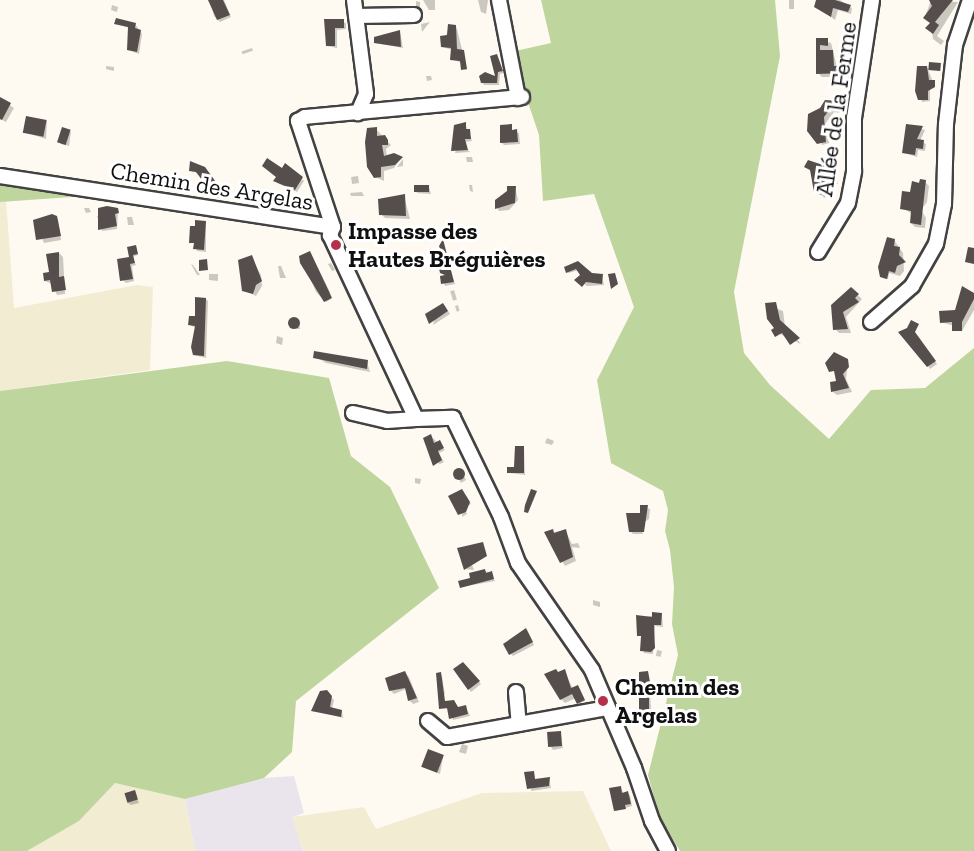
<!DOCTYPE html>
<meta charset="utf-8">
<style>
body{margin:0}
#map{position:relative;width:974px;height:851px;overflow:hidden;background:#fefaf1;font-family:"Zilla Slab",serif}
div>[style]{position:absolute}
.industrial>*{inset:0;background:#eae4ec}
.farmland>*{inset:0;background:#f2ecd3}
.forest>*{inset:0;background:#bed69d}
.shadow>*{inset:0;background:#0003;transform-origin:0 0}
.building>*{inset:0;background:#564e4c;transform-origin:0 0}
.round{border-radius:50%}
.roads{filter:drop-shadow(2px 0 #424242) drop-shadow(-2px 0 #424242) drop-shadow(0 2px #424242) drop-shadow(0 -2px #424242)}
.minor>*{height:14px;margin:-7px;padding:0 7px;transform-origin:7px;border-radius:7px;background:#fff}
.dots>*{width:16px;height:16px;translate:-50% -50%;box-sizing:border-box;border:3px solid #fff;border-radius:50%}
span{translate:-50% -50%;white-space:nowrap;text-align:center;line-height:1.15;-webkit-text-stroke:6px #fff;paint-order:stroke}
.street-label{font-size:24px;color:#0f0f0f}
.poi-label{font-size:24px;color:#0f0f0f;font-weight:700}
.left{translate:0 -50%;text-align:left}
</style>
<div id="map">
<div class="industrial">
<div style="clip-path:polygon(294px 776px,304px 813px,293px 817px,303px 851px,195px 851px,185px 799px,264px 778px)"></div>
</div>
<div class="farmland">
<div style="clip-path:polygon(6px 200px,14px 308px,137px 285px,153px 287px,150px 370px,0 391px,0 202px)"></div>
<div style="clip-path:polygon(115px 783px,185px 799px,195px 851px,27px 851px,79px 821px)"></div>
<div style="clip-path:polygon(583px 791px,611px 851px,303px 851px,292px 817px,364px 807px,376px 829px,482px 793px)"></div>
</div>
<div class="forest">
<div style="clip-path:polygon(541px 0,775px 0,780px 56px,734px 292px,744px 353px,770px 385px,829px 439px,871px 390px,925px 388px,974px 348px,974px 851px,680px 851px,659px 816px,648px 775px,678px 655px,672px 624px,674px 587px,670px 550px,665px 531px,668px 510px,663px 491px,611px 463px,597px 380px,634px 307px,594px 194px,543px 201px,539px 135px,511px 52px,551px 43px)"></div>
<div style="clip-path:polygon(0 176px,129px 193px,0 202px)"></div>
<div style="clip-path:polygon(227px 361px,329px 378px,351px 456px,390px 487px,439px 588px,296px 701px,292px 752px,264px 778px,185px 799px,115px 783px,79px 821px,27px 851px,0 851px,0 391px)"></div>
</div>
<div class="shadow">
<div style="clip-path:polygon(210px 0,224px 0,231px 17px,220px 22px,214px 16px)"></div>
<div style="clip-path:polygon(423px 0,435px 0,435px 10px,429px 10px)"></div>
<div style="clip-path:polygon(478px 0,488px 0,486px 14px,481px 12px)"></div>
<div style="left:789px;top:0;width:5px;height:9px"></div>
<div style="clip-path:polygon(817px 0,840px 0,852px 8px,851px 14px,838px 10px,835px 20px,816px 6px)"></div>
<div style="clip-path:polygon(931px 0,958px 2px,937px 36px,944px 41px,941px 45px,933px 39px,931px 23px,925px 17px)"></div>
<div style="clip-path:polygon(416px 1px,420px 2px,420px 9px,416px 8px)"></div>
<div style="clip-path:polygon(112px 5px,118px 7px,117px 12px,111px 10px)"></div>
<div style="clip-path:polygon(326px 20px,346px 23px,346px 29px,337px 30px,337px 48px,327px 46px)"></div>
<div style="clip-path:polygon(430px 22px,422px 32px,421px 24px)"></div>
<div style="clip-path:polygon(135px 24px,142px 34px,139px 54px,128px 50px,129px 28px,120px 25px)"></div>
<div style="clip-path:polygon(449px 26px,457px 29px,467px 70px,462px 69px,462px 63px,451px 59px,452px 50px,443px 47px)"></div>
<div style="clip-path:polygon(400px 32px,403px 48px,375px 43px)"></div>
<div style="clip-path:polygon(818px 39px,831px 43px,837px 67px,845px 67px,849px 77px,822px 77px,818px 73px)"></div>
<div style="left:252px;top:48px;width:3px;height:11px;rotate:72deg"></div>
<div style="clip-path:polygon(497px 56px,504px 73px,500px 74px,499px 85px,484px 85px,482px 82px,497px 78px)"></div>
<div style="clip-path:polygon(106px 66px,114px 67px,114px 71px,106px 69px)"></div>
<div style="clip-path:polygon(927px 67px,935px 87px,930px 85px,930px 101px,922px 102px,916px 79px)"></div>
<div style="clip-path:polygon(426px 76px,431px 76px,432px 80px,427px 81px)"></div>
<div style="clip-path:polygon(0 99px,14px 108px,6px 122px,0 119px)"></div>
<div style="clip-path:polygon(839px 102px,842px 113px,834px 112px,825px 124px,829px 143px,822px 145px,813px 114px)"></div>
<div style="clip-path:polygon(47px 121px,46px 139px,24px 132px)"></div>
<div style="clip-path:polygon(465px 123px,472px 141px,463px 142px,464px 146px,470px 152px,455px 153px)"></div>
<div style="clip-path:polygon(908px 125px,925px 130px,920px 141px,926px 144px,925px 151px,918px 150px,917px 157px,904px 153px)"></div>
<div style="clip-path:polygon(511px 126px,512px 131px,519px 133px,520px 144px,504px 145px,502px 143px)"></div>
<div style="clip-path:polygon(376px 129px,391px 145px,386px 149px,387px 157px,401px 158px,394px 168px,384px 171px,384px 181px,375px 177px)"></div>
<div style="clip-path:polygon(71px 131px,69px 146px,61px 144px,59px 141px)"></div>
<div style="clip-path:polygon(466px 157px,472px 157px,473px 162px,467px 162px)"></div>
<div style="clip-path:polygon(403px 159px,403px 166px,397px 167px)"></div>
<div style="clip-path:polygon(192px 163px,204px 167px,223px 192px,222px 198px,216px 198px,215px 191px,199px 174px,190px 170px)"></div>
<div style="clip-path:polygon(828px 163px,838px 184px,829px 184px,825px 198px,816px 191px,815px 175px,806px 167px)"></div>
<div style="clip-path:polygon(290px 168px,304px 181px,297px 192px,277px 183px,282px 170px)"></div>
<div style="left:358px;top:176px;width:7px;height:7px;rotate:82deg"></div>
<div style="clip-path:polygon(925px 182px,929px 186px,927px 202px,921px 210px,926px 218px,925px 228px,915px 227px,911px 223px,912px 214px,906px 210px,913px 183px)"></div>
<div style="clip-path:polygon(469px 185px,472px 185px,473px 192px,470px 191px)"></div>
<div style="clip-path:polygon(429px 187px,431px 194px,416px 193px)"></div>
<div style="clip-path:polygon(515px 187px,518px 200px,509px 210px,499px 211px,497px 208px)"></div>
<div style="clip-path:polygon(362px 192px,364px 196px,351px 196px,350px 193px)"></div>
<div style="clip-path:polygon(404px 196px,410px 219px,385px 218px,381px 214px)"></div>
<div style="clip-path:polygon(84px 208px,89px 208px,91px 212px,86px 213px)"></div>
<div style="clip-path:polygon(118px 209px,117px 229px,102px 231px,97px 216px)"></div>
<div style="clip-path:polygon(51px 215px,58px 219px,61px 240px,44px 243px,35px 221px)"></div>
<div style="clip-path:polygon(127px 217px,132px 217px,134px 225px,128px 225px)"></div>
<div style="clip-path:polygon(206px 222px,206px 252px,197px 251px,195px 243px,191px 243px,193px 227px)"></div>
<div style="clip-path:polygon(894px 240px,903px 253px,904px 271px,900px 276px,889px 273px,888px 279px,882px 278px)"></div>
<div style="clip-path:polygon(136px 247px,138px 255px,132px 257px,136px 265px,132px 266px,134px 281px,126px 283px,123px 280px,131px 258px)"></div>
<div style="clip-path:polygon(59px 253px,63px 257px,65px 294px,57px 295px,52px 284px,45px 281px)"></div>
<div style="clip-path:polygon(310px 253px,330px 292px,331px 299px,326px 302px,316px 292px,301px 256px)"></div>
<div style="clip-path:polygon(446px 255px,455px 284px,445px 286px,441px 277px,445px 276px,442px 272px)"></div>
<div style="clip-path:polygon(251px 257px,261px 275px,262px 286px,256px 296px,246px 291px)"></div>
<div style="clip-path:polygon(578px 262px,591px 274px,602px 276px,604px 285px,587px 286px,578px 279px,582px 276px,579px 270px,568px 273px,566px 268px)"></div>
<div style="clip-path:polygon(191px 264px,193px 265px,200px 275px,197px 275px)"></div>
<div style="clip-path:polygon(328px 264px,331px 263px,335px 270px,332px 271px)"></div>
<div style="clip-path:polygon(278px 266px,281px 266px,286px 278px,280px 278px)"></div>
<div style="clip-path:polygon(209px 274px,218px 274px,218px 281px,209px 280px)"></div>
<div style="clip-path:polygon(851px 289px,862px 299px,846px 317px,851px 333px,839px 333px,835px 329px)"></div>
<div style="left:454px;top:290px;width:10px;height:4px;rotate:73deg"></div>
<div style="clip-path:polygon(974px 295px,974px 310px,962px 331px,954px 331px,954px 326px,941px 322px)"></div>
<div style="clip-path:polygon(206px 299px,208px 301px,206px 358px,194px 355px,196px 328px,190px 325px)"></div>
<div style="clip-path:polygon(767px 305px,783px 311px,785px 326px,801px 344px,780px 334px)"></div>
<div style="clip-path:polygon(438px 306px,445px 306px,450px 314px,433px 325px)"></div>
<div style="left:455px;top:306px;width:3px;height:6px;rotate:-18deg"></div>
<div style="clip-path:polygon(290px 319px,299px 321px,300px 329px,291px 329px)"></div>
<div style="clip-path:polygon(915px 333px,937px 364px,930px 369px,928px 366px)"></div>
<div style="clip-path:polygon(277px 336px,283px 338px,282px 345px,276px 343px)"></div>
<div style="clip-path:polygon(318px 358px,367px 362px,370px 372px,326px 363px)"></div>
<div style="clip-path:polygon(848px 362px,846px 379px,852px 392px,837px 395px,833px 392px,838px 382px,835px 371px,831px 371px)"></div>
<div style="clip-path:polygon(431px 436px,445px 450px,439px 453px,444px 462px,440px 464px,436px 462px)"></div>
<div style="clip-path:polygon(547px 438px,554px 441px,552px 445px,545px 443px)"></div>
<div style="clip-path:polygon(524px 447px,525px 475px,510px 473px,516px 469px)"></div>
<div style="clip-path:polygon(460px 468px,466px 480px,461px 483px,454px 470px)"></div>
<div style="clip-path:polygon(415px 478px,421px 479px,420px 484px,415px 483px)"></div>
<div style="clip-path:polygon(464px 493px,471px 504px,464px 508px,467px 514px,462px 517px)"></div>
<div style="clip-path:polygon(642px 507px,650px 509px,649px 519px,640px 525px,643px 534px,633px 534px,630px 531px,641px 515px)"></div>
<div style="clip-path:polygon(565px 530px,572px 544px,578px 543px,580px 548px,572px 547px,576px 561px,565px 566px,546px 534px)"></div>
<div style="clip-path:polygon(483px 557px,472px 565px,474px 570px,465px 569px)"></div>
<div style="clip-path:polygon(485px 571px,491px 573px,495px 581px,461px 587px)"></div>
<div style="clip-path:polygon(593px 600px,600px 602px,600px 607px,593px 605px)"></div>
<div style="clip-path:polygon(662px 615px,663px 627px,655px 626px,653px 654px,644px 653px,638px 617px)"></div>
<div style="clip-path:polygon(529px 634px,534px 645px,513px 656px,511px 654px)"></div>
<div style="left:657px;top:650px;width:5px;height:6px;rotate:11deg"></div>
<div style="clip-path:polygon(463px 664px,481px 684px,471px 692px,469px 689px)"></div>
<div style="clip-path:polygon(564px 671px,573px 689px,577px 687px,585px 701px,579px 703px,576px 698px,565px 703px,561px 699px)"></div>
<div style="clip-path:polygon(405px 673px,409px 677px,419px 702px,413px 704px,409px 700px,406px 689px,394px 694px,390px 690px)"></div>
<div style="clip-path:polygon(440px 674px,442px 676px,445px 695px,440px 690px)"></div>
<div style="clip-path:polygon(648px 680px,654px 694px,650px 694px,651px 709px,641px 710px)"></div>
<div style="clip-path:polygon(326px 692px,334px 700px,332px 709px,342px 711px,343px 718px,313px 710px)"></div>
<div style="clip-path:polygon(445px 702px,458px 709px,466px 707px,470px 716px,453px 720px,449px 709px,440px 708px)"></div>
<div style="clip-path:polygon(560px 732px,563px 748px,553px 750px,551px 747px)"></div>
<div style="clip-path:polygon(462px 744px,468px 746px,466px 754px,459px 752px)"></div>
<div style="clip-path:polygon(443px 757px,440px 774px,423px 767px)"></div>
<div style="clip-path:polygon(534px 773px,535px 781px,549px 779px,551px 788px,531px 791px)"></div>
<div style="clip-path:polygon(620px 787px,624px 794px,630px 795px,632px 806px,616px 811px)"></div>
<div style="clip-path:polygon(134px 792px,139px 803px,131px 805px,128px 803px)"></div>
</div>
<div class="building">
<div style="clip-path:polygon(208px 0,223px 0,230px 15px,217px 20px)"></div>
<div style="clip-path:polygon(816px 0,835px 0,851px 5px,848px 12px,833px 8px,831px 17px,814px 7px)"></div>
<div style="clip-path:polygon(929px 0,953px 0,935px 22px,939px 25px,933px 34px,925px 28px,930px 23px,923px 18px,932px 6px)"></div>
<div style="clip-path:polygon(116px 18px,136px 23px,135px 28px,141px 30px,137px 52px,127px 50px,128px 27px,114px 24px)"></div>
<div style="clip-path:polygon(324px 19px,344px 19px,344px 28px,335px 28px,335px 46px,326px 46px)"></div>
<div style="clip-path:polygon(448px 24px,456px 25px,457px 49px,464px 50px,467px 69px,461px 70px,460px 61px,450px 60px,451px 48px,441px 47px,440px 36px,447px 35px)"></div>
<div style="clip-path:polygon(400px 30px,401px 47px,374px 43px,374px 37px)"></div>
<div style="clip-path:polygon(816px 38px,828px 38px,828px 46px,820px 45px,820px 50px,833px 50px,834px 66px,846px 66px,846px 73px,816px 74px)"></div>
<div style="clip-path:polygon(497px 54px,503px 71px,498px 72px,497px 83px,481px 83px,479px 76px,485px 72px,495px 76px,490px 56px)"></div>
<div style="left:929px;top:62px;width:12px;height:8px;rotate:5deg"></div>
<div style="clip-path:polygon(917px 66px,927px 66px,929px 80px,935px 80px,935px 87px,928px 91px,928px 100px,918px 100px,915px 91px)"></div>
<div style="clip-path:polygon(0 97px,11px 103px,2px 120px,0 119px)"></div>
<div style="clip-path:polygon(825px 100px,839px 101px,839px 109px,830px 109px,824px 117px,826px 142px,817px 144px,807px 131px,808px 114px,820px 108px)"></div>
<div style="left:26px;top:116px;width:21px;height:17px;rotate:11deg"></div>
<div style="clip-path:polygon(466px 122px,466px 129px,470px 129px,471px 139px,465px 139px,468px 150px,451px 151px,454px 125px)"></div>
<div style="clip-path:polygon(512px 124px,512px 130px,517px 129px,518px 142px,500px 143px,500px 125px)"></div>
<div style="clip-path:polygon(906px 124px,923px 126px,917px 139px,924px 140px,923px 149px,916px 148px,915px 155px,902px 153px)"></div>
<div style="left:62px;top:127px;width:9px;height:16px;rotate:18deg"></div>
<div style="clip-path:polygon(377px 127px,377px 136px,385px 135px,388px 140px,388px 145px,382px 145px,384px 156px,394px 153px,403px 157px,395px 165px,381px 167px,381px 177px,374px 178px,367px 167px,365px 142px,367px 128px)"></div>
<div style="clip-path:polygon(267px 158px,282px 168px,285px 163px,303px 177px,295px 190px,273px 181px,276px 177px,262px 166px)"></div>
<div style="clip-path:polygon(808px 160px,823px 165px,828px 161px,835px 173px,836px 181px,825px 181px,821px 195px,814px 192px,810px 170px,804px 167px)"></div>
<div style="clip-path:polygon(190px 161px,205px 167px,221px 189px,220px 197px,206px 195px,208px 188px,196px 172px,189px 171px)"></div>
<div style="clip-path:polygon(920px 179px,926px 180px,921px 225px,910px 223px,911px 211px,900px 209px,902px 191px,910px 192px,912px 181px,919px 183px)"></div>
<div style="left:429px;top:185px;width:7px;height:15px;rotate:90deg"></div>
<div style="clip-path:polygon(507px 186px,516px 186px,515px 203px,495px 209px,495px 200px,507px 191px)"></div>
<div style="clip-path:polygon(405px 194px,406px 216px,379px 215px,378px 199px)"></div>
<div style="clip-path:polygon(107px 206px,118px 208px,119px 213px,115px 214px,117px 226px,98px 230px,98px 208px)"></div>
<div style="clip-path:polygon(52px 214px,57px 216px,61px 236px,36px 240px,33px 220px)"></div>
<div style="clip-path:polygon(195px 220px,206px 221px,204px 250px,193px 249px,194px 243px,189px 243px,190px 226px,195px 226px)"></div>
<div style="clip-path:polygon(887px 237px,895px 239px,894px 246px,900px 247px,899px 255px,906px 262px,897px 266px,895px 273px,889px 271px,887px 279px,880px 277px,878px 267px)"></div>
<div style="clip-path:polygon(443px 239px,454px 282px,441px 284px,440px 276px,445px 275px,440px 273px,438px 264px,443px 263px,443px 257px,439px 246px)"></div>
<div style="clip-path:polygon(136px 245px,138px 254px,133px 255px,135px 263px,130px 264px,133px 279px,120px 281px,117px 259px,129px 257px,127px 247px)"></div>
<div style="clip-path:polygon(968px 247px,974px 248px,974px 264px,965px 262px)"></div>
<div style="clip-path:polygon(310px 251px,332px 298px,324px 302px,300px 263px,299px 256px)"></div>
<div style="clip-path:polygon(59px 252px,59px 277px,64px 276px,66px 290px,52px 292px,50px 280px,44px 281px,43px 273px,49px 272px,46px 254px)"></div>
<div style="clip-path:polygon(252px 255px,262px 281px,256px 285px,253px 294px,242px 291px,238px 260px)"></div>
<div style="clip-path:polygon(207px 259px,208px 270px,199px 271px,199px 260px)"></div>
<div style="clip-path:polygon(578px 261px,592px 273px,603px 274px,602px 284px,586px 282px,582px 287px,574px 280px,580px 275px,576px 269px,566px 273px,564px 267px)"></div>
<div style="clip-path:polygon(615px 273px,618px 284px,611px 289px,608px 274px)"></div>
<div style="clip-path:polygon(962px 286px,974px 293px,974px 299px,962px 322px,962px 331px,952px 331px,952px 322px,940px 323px,939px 311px,955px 310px)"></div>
<div style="clip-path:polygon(851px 287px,859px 294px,855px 298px,859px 302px,843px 312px,848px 329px,833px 330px,831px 305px)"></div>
<div style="clip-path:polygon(195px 297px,206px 298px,204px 356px,193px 355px,191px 347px,195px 326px,188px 325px,189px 316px,195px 316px)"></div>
<div style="clip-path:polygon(776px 302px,780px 320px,800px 338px,790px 345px,782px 333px,775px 337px,771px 330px,774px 328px,767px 319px,765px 303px)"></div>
<div style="clip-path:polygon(443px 303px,448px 311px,429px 324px,425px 314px)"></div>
<div class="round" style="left:288px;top:317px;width:12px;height:12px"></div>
<div style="clip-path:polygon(911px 320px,919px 324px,915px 332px,936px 361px,927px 367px,898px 332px,907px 328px)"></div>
<div style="clip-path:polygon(314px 351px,368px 360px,367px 369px,313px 358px)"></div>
<div style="clip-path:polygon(834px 352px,848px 359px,849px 367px,843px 374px,849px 388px,831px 392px,830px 382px,836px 381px,834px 371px,829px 372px,825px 363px)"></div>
<div style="clip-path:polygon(431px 434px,434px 443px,440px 440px,444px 448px,438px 451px,442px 460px,433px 466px,423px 438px)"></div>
<div style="clip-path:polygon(515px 446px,524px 446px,524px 473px,507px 473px,507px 467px,514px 467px)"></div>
<div class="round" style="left:453px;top:468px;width:12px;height:12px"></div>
<div style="clip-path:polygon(462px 489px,470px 502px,466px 512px,458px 515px,448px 496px)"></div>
<div style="clip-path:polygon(531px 489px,537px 491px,528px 513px,524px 512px,525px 505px)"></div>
<div style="clip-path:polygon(640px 505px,648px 505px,644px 532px,629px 532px,626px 513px,640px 513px)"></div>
<div style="clip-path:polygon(553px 529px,554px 533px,566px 529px,573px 557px,560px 563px,544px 532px)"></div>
<div style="clip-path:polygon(483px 542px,487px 556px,464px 570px,457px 548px)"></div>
<div style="clip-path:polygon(485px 569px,486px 573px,492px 571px,494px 579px,460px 588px,458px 581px,470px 578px,469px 573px)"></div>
<div style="clip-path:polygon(652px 612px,662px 613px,661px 625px,654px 625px,655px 648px,651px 652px,640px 651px,641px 636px,637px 636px,636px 615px,652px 617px)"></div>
<div style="clip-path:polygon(526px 628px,533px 642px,509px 655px,503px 644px)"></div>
<div style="clip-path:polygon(463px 662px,480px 681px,468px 690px,453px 669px)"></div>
<div style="clip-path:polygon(556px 669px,558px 672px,565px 669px,571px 688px,578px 685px,585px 700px,577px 704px,572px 694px,560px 700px,544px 674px)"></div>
<div style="clip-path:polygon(405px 671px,417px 698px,408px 701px,405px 688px,389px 691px,385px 678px)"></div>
<div style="clip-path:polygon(648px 671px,652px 693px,649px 693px,649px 711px,639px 712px,639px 672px)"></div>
<div style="clip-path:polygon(441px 672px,445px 701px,454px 700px,458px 707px,466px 705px,468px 714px,449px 719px,447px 708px,439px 709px,436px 673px)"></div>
<div style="clip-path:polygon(327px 690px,332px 696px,330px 707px,342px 710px,341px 717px,311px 711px,320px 691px)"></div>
<div style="left:561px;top:731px;width:15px;height:14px;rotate:86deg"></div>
<div style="left:428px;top:749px;width:17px;height:19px;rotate:21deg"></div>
<div style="clip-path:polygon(534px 771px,535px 779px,550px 777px,549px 786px,527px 789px,524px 772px)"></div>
<div style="clip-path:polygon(621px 786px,622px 793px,628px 791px,631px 804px,625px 805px,626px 809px,614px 811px,609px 788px)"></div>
<div style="left:135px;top:790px;width:10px;height:11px;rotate:73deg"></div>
</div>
<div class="roads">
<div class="minor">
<div style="left:354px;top:0;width:95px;rotate:82.7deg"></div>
<div style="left:366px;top:94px;width:21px;rotate:113deg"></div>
<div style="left:499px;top:0;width:100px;rotate:79deg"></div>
<div style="left:356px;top:16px;width:58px;rotate:-1deg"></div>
<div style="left:0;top:176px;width:337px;rotate:8.7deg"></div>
<div style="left:333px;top:227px;width:9px;rotate:111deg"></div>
<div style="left:330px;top:235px;width:203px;rotate:64.9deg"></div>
<div style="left:416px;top:419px;width:37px;rotate:-2deg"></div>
<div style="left:453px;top:418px;width:110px;rotate:64.1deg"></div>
<div style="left:501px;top:517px;width:49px;rotate:69.7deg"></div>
<div style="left:518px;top:563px;width:130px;rotate:55.3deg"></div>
<div style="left:592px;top:670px;width:107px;rotate:66.8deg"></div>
<div style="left:634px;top:768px;width:56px;rotate:71.2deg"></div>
<div style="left:652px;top:821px;width:34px;rotate:62deg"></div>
<div style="left:333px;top:227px;width:112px;rotate:-108.3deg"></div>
<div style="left:298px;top:121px;width:8px;rotate:-30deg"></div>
<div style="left:305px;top:117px;width:218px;rotate:-5.3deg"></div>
<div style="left:818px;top:252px;width:57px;rotate:-58.5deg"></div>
<div style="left:848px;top:203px;width:33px;rotate:-79deg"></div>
<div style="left:854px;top:171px;width:53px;rotate:-90deg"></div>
<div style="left:854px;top:118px;width:119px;rotate:-81.3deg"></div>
<div style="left:871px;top:322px;width:55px;rotate:-41.3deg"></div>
<div style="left:912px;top:286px;width:48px;rotate:-60.3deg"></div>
<div style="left:936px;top:244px;width:41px;rotate:-78.7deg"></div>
<div style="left:944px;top:204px;width:80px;rotate:-88.6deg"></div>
<div style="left:946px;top:124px;width:80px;rotate:-83.5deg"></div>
<div style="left:955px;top:45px;width:47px;rotate:-71.6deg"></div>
<div style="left:353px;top:413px;width:35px;rotate:13deg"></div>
<div style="left:387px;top:421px;width:29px;rotate:-4deg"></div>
<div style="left:516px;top:692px;width:32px;rotate:85deg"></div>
<div style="left:428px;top:721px;width:25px;rotate:40deg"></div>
<div style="left:447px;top:737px;width:162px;rotate:-10.3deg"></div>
</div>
</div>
<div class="dots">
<div style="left:336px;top:245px;background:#b43149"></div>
<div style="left:603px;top:701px;background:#b43149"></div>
</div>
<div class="street-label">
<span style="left:836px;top:109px;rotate:-82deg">Allée de la Ferme</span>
<span style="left:212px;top:186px;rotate:9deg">Chemin des Argelas</span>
</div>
<div class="poi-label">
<span class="left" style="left:348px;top:245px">Impasse des<br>Hautes Bréguières</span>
<span class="left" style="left:615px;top:701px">Chemin des<br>Argelas</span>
</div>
</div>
